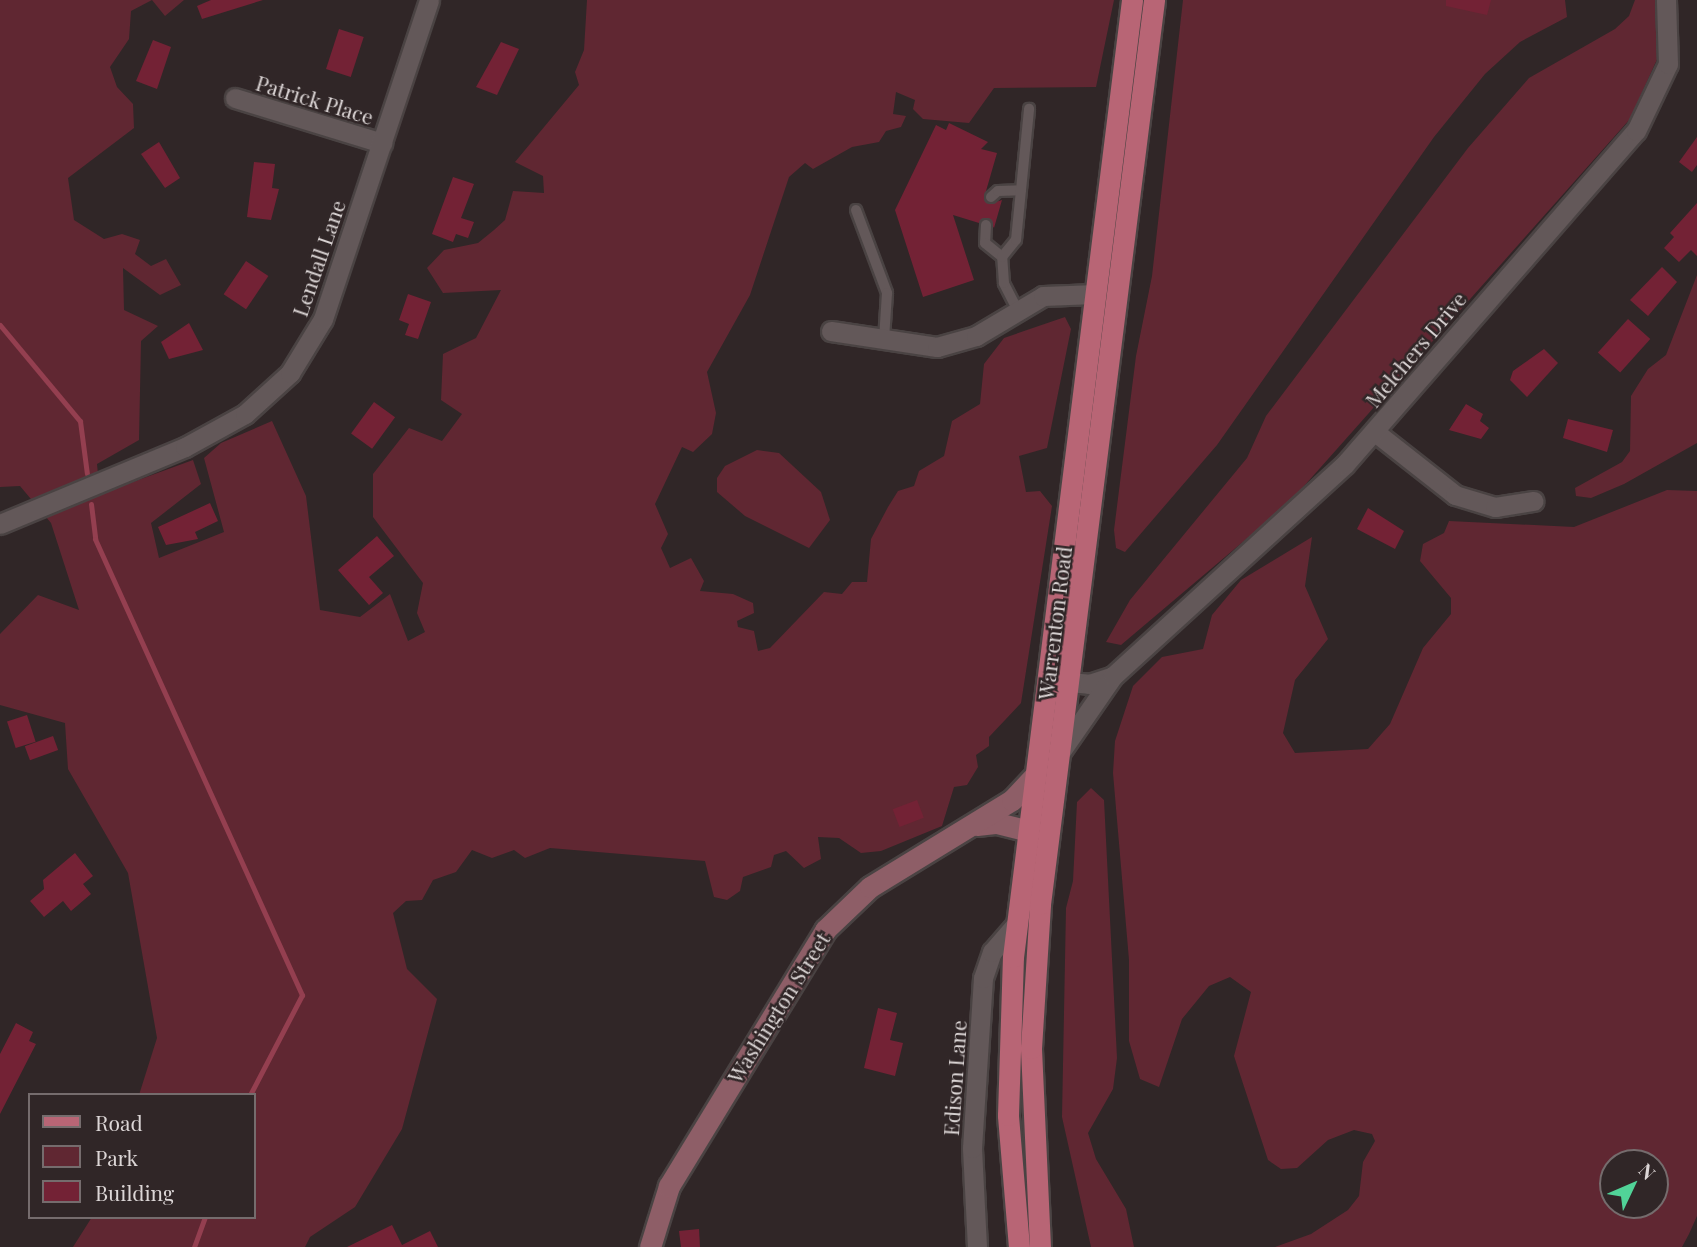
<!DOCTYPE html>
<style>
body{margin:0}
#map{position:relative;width:1697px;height:1247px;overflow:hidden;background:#302627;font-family:"Playfair Display",serif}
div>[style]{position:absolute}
.green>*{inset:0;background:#602732}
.stream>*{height:5px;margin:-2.5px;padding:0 2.5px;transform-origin:2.5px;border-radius:2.5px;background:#943f50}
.building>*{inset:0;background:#732235;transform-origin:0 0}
.roads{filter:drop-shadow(2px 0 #4a4343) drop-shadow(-2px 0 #4a4343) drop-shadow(0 2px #4a4343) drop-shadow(0 -2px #4a4343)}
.lane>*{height:10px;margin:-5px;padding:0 5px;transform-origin:5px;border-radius:5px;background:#635859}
.street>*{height:19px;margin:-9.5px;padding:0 9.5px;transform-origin:9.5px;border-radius:9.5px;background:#635859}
.secondary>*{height:21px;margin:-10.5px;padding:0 10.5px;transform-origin:10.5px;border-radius:10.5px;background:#8e5e67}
.primary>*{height:21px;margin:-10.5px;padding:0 10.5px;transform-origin:10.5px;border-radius:10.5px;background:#b86575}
span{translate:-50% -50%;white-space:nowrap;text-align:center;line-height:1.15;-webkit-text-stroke:5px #302627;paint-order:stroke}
.street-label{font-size:21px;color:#dcd6d6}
.legend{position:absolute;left:28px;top:1093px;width:228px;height:126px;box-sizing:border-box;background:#302627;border:2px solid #756c6d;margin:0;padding:9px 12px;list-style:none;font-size:21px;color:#dcd6d6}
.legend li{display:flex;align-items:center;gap:14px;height:35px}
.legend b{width:35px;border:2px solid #756c6d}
.north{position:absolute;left:1599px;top:1149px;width:70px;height:70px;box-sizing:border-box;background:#302627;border:2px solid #756c6d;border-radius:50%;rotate:46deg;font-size:19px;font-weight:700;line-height:28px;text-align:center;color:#dcd6d6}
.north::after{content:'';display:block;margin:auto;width:24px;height:32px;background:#51d398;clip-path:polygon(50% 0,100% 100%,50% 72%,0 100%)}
</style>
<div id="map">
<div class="green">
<div style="clip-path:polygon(0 0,184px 0,165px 16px,152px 0,131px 11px,129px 39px,110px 67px,117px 87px,133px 104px,134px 128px,68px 178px,74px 220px,104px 239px,122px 234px,140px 240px,135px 254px,151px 266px,166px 259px,181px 285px,160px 295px,123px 268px,124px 310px,158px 326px,141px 341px,139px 440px,97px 464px,100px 494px,193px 460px,201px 484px,151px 523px,159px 558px,224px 532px,204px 458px,221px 443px,272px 421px,306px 496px,320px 610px,360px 617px,390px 594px,408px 641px,425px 632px,417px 613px,423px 583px,373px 517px,373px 474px,409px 428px,442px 441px,462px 414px,441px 400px,443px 354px,476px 338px,501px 290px,443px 293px,427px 268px,444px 250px,478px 243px,494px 230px,505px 220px,513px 191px,544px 193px,543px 176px,515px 162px,579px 85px,575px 72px,584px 50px,587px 0,1114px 0,1096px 87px,994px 88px,969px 123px,923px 119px,913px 109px,915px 100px,896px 92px,893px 114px,906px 116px,901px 127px,886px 131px,879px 142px,852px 147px,813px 169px,805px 163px,789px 177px,750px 295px,707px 372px,716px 413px,712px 434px,693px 452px,682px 447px,655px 504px,668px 534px,661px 548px,670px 568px,691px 558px,704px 581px,700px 591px,733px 594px,753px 603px,754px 613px,737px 621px,738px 627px,754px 631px,758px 651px,770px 648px,824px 592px,842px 594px,852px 582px,867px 582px,871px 539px,888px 507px,898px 491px,914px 486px,919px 471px,944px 456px,952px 421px,980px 404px,984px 364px,1004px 338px,1065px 317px,1071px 329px,1047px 448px,1019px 456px,1026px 492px,1040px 491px,1052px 506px,1021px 703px,989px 737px,989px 746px,976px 755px,978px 767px,967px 785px,954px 787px,942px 826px,881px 851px,861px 853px,839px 838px,818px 837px,821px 859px,804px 868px,786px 851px,774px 855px,771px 867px,743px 877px,740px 891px,727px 900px,714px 897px,705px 861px,550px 848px,525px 858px,514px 850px,492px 858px,472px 850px,456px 872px,433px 880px,422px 900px,406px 901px,393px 913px,407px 969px,437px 999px,402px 1129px,355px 1207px,310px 1237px,305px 1247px,73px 1247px,92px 1217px,254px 1217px,254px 1095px,139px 1095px,157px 1038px,128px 873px,68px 769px,65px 723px,0 705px,0 634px,38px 595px,79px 610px,51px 523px,20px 486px,0 487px)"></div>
<div style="clip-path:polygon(1183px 0,1565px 0,1567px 17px,1520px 42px,1485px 74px,1434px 137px,1217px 445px,1125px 552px,1116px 548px,1114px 530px,1136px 356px,1152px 276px)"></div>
<div style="clip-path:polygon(1635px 0,1655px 0,1659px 55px,1630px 119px,1289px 503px,1121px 645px,1106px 642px,1130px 600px,1247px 458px,1266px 416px,1468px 148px,1529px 78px,1615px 29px,1629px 16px)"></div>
<div style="clip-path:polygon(1697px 275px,1697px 443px,1624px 484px,1591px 498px,1576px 496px,1575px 488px,1622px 462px,1630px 451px,1631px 396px,1648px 369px,1666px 355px)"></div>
<div style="clip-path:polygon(757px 450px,779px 453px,821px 492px,830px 520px,809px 548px,745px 516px,717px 492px,717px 478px,725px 466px)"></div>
<div style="clip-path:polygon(evenodd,1667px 490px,1697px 491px,1697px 1216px,1689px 1234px,1682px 1247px,1275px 1247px,1311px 1234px,1348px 1210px,1359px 1196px,1363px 1162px,1375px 1141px,1372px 1134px,1354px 1130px,1328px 1140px,1297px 1168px,1281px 1169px,1268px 1160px,1234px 1056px,1251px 992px,1230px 977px,1209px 986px,1182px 1019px,1159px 1087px,1140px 1079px,1129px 1041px,1129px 960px,1113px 773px,1115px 741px,1133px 686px,1162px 657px,1203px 649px,1212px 615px,1241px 580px,1312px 537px,1305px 586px,1328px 639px,1295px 680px,1283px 733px,1295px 753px,1368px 749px,1390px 724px,1423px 648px,1451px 614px,1451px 598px,1420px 561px,1423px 544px,1444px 533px,1449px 521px,1574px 527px,1667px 490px,1613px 1163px,1655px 1163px,1655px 1205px,1613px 1205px,1613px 1163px)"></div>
<div style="clip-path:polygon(1091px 788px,1104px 800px,1117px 1058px,1113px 1089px,1088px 1133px,1096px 1159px,1126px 1209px,1134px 1247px,1091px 1247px,1062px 1117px,1066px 908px,1073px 881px,1077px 802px)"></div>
</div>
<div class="stream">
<div style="left:0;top:325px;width:125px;rotate:50.2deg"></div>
<div style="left:80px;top:421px;width:53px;rotate:82.5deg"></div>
<div style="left:91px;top:504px;width:35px;rotate:83deg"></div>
<div style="left:95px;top:539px;width:501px;rotate:65.58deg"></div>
<div style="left:302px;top:995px;width:113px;rotate:117.5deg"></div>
<div style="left:194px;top:1247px;width:32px;rotate:-70deg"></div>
</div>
<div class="building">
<div style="clip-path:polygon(211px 0,263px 0,202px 19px,197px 6px)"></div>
<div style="clip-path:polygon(1446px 0,1491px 0,1487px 15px,1446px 6px)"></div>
<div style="left:339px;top:29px;width:26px;height:42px;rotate:18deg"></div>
<div style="clip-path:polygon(153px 40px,171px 47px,157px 89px,136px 81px)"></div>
<div style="clip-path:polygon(501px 42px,519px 49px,497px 95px,476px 87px)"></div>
<div style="clip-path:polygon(949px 123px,988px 142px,981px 149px,997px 153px,984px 198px,989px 204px,1002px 200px,994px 228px,987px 218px,979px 223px,953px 215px,974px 280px,923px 297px,895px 210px,936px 125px,946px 130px)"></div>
<div style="clip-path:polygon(1697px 137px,1697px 165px,1692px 172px,1679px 162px)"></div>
<div style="clip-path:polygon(159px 142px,180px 178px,165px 188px,141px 154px)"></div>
<div style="clip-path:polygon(254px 162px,275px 164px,272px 188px,279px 189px,271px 220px,247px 217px)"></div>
<div style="clip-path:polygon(453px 177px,474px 184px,461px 218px,474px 222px,468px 238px,456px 234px,453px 242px,432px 234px)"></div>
<div style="clip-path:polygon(1697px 203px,1697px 256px,1691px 250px,1679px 262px,1664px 248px,1674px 237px,1670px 233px)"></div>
<div style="left:246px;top:261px;width:27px;height:40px;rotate:34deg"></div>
<div style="clip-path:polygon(1662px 267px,1677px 282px,1648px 316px,1630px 300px)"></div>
<div style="clip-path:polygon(408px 294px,431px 302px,418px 339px,405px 335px,409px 324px,399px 320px)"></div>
<div style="left:1628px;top:319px;width:30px;height:45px;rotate:42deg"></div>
<div style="clip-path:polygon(189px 323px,203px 350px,169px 359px,161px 342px)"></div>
<div style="clip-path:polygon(1544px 349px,1558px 363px,1527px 397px,1510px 380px,1513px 371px)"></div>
<div style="left:374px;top:402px;width:26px;height:39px;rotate:36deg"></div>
<div style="clip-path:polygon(1466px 404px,1483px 414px,1480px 421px,1489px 428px,1481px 439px,1449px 430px)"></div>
<div style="clip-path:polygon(1568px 419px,1613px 430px,1607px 452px,1563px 438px)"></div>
<div style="clip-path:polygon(210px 503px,218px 521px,195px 532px,198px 539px,166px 545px,158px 527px)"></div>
<div style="clip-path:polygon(1368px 508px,1404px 531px,1395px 549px,1357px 529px)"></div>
<div style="clip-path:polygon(377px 536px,394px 556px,369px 577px,383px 593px,369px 605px,338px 570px)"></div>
<div style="left:27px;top:715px;width:28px;height:21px;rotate:72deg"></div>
<div style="left:53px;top:736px;width:15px;height:30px;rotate:70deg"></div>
<div style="left:917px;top:800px;width:19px;height:26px;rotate:69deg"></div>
<div style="clip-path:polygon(75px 853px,93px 876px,83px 884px,91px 894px,71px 911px,63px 901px,44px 917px,30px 901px,44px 889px,43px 880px)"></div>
<div style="clip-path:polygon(878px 1008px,897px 1013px,890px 1040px,903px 1043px,895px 1076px,864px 1068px)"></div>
<div style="clip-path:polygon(16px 1023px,33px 1032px,29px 1041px,36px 1044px,0 1114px,0 1054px)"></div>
<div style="clip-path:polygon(392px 1225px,402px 1245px,430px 1231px,438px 1247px,347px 1247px)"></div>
<div style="clip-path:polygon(699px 1229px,700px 1247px,681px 1247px,679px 1231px)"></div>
</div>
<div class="roads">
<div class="lane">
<div style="left:991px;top:197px;width:9px;rotate:-41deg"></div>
<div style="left:998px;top:191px;width:23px;rotate:-2deg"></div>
<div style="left:856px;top:210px;width:89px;rotate:69.5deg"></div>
<div style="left:887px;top:293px;width:47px;rotate:93.7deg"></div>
<div style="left:986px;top:225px;width:18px;rotate:93deg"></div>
<div style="left:985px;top:243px;width:22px;rotate:39deg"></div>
<div style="left:1016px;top:307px;width:27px;rotate:-117deg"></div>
<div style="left:1004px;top:283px;width:26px;rotate:-94deg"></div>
<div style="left:1002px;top:257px;width:22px;rotate:-51deg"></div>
<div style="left:1016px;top:240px;width:132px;rotate:-84.3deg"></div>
</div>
<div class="street">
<div style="left:235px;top:98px;width:154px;rotate:17deg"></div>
<div style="left:831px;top:331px;width:107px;rotate:8.6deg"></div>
<div style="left:937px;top:347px;width:41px;rotate:-15.8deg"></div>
<div style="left:976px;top:336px;width:78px;rotate:-30.8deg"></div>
<div style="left:1043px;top:296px;width:52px;rotate:-2.2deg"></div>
<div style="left:1375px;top:432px;width:102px;rotate:38.2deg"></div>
<div style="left:1455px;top:495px;width:42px;rotate:16.7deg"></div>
<div style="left:1495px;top:507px;width:39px;rotate:-9deg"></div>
<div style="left:0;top:524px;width:200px;rotate:-22.6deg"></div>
<div style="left:185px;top:447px;width:68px;rotate:-28.8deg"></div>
<div style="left:245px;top:414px;width:61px;rotate:-42.3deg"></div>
<div style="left:290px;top:373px;width:63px;rotate:-58.6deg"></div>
<div style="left:323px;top:319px;width:336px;rotate:-71.6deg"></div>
<div style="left:1068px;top:682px;width:21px;rotate:5deg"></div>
<div style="left:1089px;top:684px;width:25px;rotate:-18deg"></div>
<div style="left:1059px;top:754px;width:95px;rotate:-55.3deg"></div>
<div style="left:1113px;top:676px;width:314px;rotate:-42.4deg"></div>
<div style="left:1345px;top:464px;width:442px;rotate:-48.9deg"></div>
<div style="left:1636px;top:131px;width:74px;rotate:-64.5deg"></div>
<div style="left:1668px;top:64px;width:64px;rotate:-91.8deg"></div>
<div style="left:977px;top:1247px;width:99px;rotate:-92.9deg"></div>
<div style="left:972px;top:1148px;width:170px;rotate:-86.3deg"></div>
<div style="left:983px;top:978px;width:28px;rotate:-71deg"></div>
<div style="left:992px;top:952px;width:40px;rotate:-49deg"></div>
</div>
<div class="secondary">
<div style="left:977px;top:825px;width:20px;rotate:-6deg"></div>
<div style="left:997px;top:823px;width:32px;rotate:14deg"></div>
<div style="left:650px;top:1247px;width:64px;rotate:-72.7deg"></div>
<div style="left:669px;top:1186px;width:300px;rotate:-58.6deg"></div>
<div style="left:825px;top:930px;width:62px;rotate:-43.7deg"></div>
<div style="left:870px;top:887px;width:167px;rotate:-31.5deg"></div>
<div style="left:1012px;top:800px;width:34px;rotate:-47deg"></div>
</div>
<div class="primary">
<div style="left:1019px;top:1247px;width:132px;rotate:-94.8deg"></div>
<div style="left:1008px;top:1115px;width:158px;rotate:-88.2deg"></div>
<div style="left:1013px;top:957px;width:964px;rotate:-82.91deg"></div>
<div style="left:1040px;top:1247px;width:199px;rotate:-92.6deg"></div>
<div style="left:1031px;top:1048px;width:144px;rotate:-86.4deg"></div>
<div style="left:1040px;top:904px;width:911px;rotate:-82.81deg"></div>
</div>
</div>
<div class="street-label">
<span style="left:315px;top:99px;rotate:17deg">Patrick Place</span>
<span style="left:318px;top:258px;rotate:-71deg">Lendall Lane</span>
<span style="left:1415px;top:349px;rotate:-50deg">Melchers Drive</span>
<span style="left:1054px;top:623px;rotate:-83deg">Warrenton Road</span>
<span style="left:778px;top:1007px;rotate:-58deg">Washington Street</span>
<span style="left:954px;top:1078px;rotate:-86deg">Edison Lane</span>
</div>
<ul class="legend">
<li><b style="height:9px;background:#b86575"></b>Road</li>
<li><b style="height:19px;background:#602732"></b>Park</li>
<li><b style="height:19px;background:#732235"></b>Building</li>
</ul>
<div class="north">N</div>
</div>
